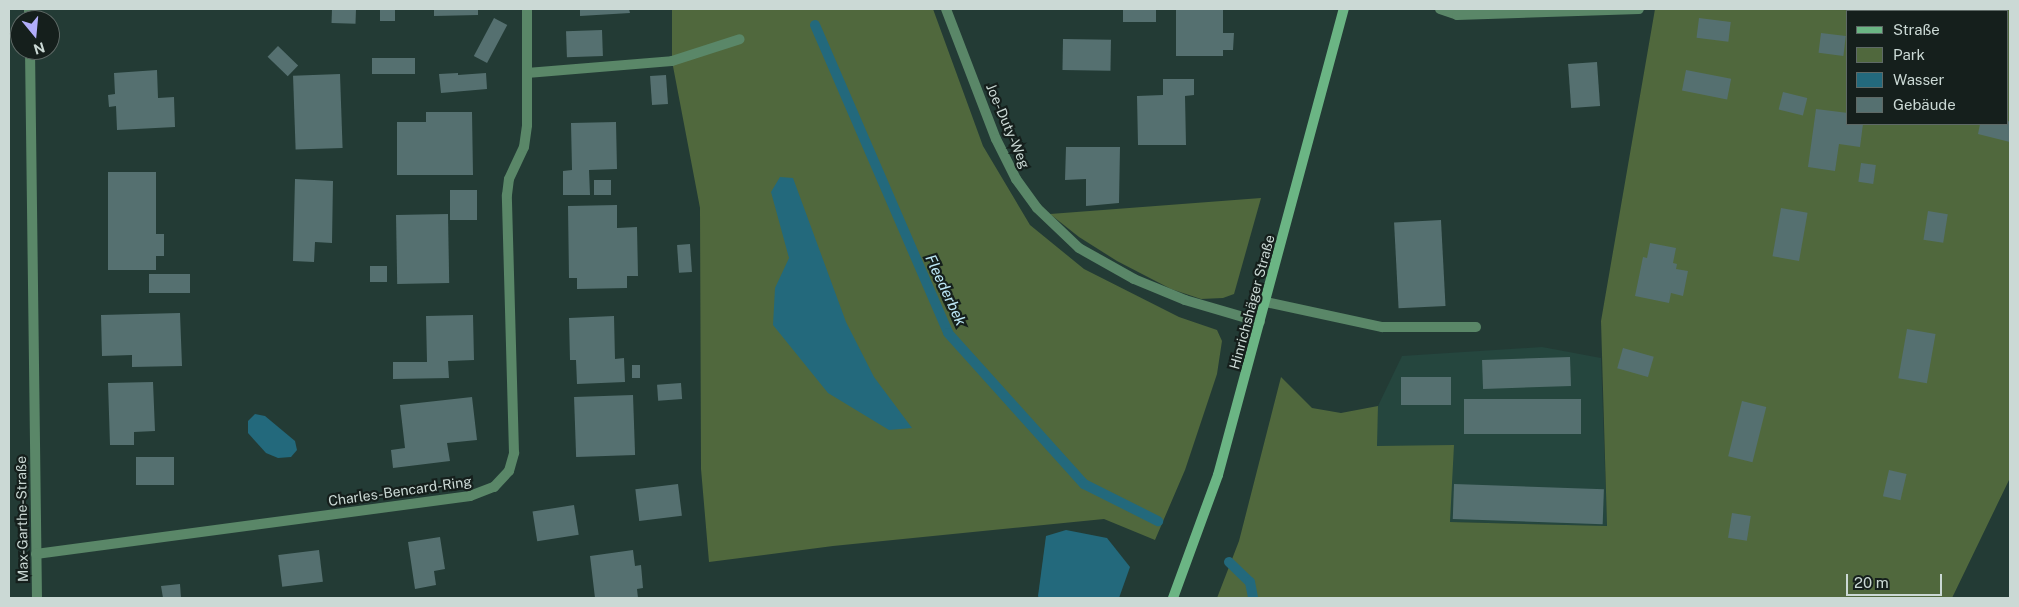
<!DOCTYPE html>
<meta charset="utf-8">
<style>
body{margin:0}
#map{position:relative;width:2019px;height:607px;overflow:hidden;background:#233b35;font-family:"Public Sans",sans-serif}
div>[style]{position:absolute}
.built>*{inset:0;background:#25463e}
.green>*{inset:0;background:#50683d}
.water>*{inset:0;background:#23697c}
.stream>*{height:10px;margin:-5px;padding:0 5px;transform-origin:5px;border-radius:5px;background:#23697c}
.building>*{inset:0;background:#557070;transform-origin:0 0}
.service>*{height:10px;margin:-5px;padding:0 5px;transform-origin:5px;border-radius:5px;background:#5a8768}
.minor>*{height:10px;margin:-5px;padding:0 5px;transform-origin:5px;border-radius:5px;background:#5a8768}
.secondary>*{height:10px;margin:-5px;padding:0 5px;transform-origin:5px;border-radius:5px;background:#6bb584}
span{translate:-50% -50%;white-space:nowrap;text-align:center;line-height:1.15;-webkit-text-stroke:4.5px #151f1c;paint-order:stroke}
.street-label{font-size:14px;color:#cbd9d5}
.water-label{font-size:15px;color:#bce7f6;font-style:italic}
.frame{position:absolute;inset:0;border:10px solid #cbd9d5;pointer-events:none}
.legend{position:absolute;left:1846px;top:10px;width:162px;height:115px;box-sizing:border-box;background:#151f1c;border:1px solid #5e6966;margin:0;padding:6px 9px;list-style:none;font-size:15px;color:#cbd9d5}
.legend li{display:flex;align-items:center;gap:10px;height:25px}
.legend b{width:25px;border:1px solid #5e6966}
.north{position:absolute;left:10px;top:10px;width:50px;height:50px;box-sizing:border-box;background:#151f1c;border:1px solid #5e6966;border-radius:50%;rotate:163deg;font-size:14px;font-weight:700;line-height:20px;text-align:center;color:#cbd9d5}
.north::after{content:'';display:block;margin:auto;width:18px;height:22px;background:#b1adfa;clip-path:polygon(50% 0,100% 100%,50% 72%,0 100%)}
.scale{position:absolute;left:1846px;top:574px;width:96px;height:22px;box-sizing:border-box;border:2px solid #cbd9d5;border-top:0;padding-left:6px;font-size:15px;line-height:18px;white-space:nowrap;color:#cbd9d5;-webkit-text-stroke:4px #151f1c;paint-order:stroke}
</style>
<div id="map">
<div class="built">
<div style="clip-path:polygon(1542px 347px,1601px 358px,1607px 526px,1450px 522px,1376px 446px,1378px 406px,1402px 356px)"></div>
</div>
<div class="green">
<div style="clip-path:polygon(672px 9px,933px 9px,983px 146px,1030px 225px,1084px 269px,1179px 317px,1217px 330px,1222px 341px,1217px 374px,1185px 470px,1155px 540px,1104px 519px,833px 546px,709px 562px,701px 469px,700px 208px,672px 61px)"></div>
<div style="clip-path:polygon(evenodd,1655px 9px,2010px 9px,2010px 478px,1952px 598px,1217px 598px,1239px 541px,1281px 377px,1312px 408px,1341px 413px,1378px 406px,1377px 446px,1454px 445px,1450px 522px,1607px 526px,1601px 321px,1655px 9px,1848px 11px,2008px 11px,2008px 124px,1848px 124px,1848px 11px)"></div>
<div style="clip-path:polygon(1261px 198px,1234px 294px,1223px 298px,1201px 299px,1171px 289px,1117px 261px,1079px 237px,1050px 214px)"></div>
</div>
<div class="water">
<div style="clip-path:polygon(780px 177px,793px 178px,846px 322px,874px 377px,912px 428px,889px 430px,828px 393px,773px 325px,775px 288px,789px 258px,771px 192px)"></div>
<div style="clip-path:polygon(255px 414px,265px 416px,295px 441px,297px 450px,291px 457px,278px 458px,266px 453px,248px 433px,248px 421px)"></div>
<div style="clip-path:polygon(1066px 530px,1107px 538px,1130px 567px,1119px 598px,1039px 598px,1038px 596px,1046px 536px)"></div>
</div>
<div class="stream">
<div style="left:815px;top:25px;width:335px;rotate:66.6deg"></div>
<div style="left:948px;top:333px;width:203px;rotate:48deg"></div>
<div style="left:1084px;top:484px;width:83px;rotate:26.6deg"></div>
<div style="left:1229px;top:562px;width:29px;rotate:44deg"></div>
<div style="left:1250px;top:582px;width:16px;rotate:79deg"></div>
</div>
<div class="building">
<div style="left:332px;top:9px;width:24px;height:14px;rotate:2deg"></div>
<div style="left:380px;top:9px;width:15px;height:12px"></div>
<div style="clip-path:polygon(434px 9px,478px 9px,478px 15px,434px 16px)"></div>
<div style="clip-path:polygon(580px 9px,629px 9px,630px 13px,580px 16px)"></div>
<div style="left:1123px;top:9px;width:33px;height:13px"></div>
<div style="clip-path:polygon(1176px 9px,1223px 9px,1223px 33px,1234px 33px,1233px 50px,1223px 50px,1223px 56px,1176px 56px)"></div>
<div style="left:1859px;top:9px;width:26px;height:2px"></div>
<div style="left:494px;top:18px;width:15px;height:43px;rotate:28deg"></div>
<div style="left:1699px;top:18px;width:32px;height:20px;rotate:7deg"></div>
<div style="left:602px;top:30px;width:26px;height:36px;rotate:88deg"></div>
<div style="left:1821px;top:33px;width:25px;height:20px;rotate:7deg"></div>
<div style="left:1063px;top:39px;width:48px;height:31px;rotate:1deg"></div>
<div style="left:278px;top:46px;width:28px;height:15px;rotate:44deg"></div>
<div style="left:415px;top:58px;width:16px;height:43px;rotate:90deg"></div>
<div style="left:1597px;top:62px;width:44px;height:29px;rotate:86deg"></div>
<div style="clip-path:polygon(157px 70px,158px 98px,174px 97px,175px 127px,117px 130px,116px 106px,109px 107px,108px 95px,115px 94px,114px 73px)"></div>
<div style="left:1686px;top:70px;width:46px;height:21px;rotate:11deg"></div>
<div style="clip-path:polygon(458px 73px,458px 75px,486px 73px,487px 89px,441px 93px,439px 74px)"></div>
<div style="left:340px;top:74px;width:74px;height:47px;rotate:88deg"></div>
<div style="left:666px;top:75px;width:29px;height:16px;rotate:86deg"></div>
<div style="clip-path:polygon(1163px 79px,1194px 79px,1194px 95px,1185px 96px,1186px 145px,1138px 145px,1137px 96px,1163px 95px)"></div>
<div style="left:1783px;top:92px;width:25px;height:18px;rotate:14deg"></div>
<div style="clip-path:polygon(1816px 109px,1848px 113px,1848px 124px,1863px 124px,1860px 147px,1839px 144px,1835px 171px,1808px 167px)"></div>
<div style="clip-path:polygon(426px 112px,472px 112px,473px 175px,397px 175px,397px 122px,426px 122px)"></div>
<div style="clip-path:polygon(2008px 121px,2010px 122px,2010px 142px,1978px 134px,1980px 124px,2008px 124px)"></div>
<div style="clip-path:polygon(616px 122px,617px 169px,589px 170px,590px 195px,563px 195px,563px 171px,572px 170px,571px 123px)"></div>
<div style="clip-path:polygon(1066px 147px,1120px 147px,1119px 203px,1086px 206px,1086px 179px,1065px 180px)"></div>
<div style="left:1861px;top:163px;width:15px;height:19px;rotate:8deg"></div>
<div style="clip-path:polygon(108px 172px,156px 172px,156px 234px,164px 234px,164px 256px,156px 256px,156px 270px,108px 270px)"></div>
<div style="clip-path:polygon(295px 179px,333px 181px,332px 243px,315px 242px,314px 262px,293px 261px)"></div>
<div style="left:594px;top:180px;width:17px;height:15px"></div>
<div style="left:450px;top:190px;width:27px;height:30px"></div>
<div style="clip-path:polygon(617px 205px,617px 228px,637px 227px,638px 276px,627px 276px,627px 288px,577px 289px,577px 278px,569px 278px,568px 206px)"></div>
<div style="left:1781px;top:208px;width:27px;height:49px;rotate:10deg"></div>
<div style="left:1928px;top:211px;width:20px;height:29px;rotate:9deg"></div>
<div style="left:448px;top:214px;width:69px;height:52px;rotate:89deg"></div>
<div style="left:1441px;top:220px;width:86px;height:47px;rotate:87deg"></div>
<div style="clip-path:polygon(1650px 243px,1676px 248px,1673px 263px,1677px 264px,1676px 269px,1688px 271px,1683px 296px,1671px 293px,1669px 303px,1635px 296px,1643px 257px,1647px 258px)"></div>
<div style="left:690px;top:244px;width:28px;height:13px;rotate:86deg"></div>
<div style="left:370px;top:266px;width:17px;height:16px"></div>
<div style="left:190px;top:274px;width:19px;height:41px;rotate:90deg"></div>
<div style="clip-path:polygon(180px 313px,182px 366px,132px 367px,132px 355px,102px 356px,101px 315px)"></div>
<div style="clip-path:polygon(473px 315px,474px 360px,448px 361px,449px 378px,393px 379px,393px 362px,427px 362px,426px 316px)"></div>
<div style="clip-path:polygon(614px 316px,615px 359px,624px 358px,625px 382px,577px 384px,576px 360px,570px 360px,569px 318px)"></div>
<div style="left:1907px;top:329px;width:29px;height:50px;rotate:10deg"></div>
<div style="left:1623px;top:348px;width:32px;height:21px;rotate:16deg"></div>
<div style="left:1570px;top:357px;width:29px;height:88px;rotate:88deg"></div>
<div style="left:632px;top:365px;width:8px;height:13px"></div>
<div style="left:1451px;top:377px;width:28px;height:50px;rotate:90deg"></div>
<div style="clip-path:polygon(153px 382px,155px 431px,134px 432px,134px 445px,110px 445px,108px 383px)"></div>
<div style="left:681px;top:383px;width:16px;height:24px;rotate:86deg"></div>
<div style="left:633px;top:395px;width:60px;height:59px;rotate:88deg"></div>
<div style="clip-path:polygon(472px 397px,477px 440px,447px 443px,450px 461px,393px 468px,391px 450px,405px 448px,400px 405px)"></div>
<div style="left:1464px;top:399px;width:117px;height:35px"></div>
<div style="left:1742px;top:401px;width:25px;height:57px;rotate:14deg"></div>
<div style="left:174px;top:457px;width:28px;height:38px;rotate:90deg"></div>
<div style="left:1889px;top:470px;width:18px;height:27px;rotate:13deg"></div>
<div style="left:678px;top:484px;width:32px;height:43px;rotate:83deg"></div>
<div style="left:1454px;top:484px;width:150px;height:35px;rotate:2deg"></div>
<div style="left:574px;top:505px;width:30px;height:42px;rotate:81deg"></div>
<div style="left:1732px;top:513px;width:19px;height:25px;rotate:9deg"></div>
<div style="clip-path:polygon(440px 537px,445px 569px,434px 571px,436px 585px,415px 589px,408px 542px)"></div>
<div style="left:319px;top:550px;width:32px;height:41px;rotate:83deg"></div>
<div style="clip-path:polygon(633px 550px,635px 566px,641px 565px,643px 588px,637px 589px,638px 598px,595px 598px,590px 556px)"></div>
<div style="clip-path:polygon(180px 584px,181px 598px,163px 598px,161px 586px)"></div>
</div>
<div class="service">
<div style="left:527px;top:73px;width:145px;rotate:-4.7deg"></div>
<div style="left:672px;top:61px;width:71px;rotate:-17.9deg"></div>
<div style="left:1266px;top:302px;width:119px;rotate:12.2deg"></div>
<div style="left:1382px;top:327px;width:94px"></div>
</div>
<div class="minor">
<div style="left:29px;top:9px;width:11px;rotate:90deg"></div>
<div style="left:946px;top:9px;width:139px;rotate:69deg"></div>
<div style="left:996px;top:139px;width:45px;rotate:63.4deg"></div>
<div style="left:1016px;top:179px;width:36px;rotate:54deg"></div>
<div style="left:1037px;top:208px;width:58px;rotate:43.6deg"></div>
<div style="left:1079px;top:248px;width:63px;rotate:29.4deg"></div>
<div style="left:1134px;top:279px;width:55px;rotate:22.4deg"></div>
<div style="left:1185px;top:300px;width:78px;rotate:16.3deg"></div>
<div style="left:1440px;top:9px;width:18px;rotate:19deg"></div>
<div style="left:1457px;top:15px;width:182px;rotate:-1.9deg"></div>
<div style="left:30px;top:50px;width:548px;rotate:89.27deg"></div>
<div style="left:36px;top:554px;width:438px;rotate:-7.6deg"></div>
<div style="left:470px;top:496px;width:26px;rotate:-21deg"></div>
<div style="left:494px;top:487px;width:22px;rotate:-47deg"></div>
<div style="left:509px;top:471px;width:19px;rotate:-74deg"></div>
<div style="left:514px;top:453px;width:258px;rotate:-91.6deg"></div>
<div style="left:507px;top:195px;width:16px;rotate:-83deg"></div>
<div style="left:509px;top:179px;width:35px;rotate:-65deg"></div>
<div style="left:524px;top:147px;width:22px;rotate:-82deg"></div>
<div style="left:527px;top:125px;width:116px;rotate:-90deg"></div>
</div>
<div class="secondary">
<div style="left:1173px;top:598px;width:131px;rotate:-69.9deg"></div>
<div style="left:1218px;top:475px;width:483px;rotate:-74.9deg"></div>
</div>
<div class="street-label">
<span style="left:1008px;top:126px;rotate:67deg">Joe-Duty-Weg</span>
<span style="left:1252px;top:302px;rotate:-75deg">Hinrichshäger Straße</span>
<span style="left:400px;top:491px;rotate:-8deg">Charles-Bencard-Ring</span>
<span style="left:22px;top:519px;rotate:-91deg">Max-Garthe-Straße</span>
</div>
<div class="water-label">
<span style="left:946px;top:290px;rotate:65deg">Fleederbek</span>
</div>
<div class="frame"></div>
<ul class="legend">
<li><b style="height:6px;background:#6bb584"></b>Straße</li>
<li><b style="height:14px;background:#50683d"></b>Park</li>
<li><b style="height:14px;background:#23697c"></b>Wasser</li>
<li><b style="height:14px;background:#557070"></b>Gebäude</li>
</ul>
<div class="north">N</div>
<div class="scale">20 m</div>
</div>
